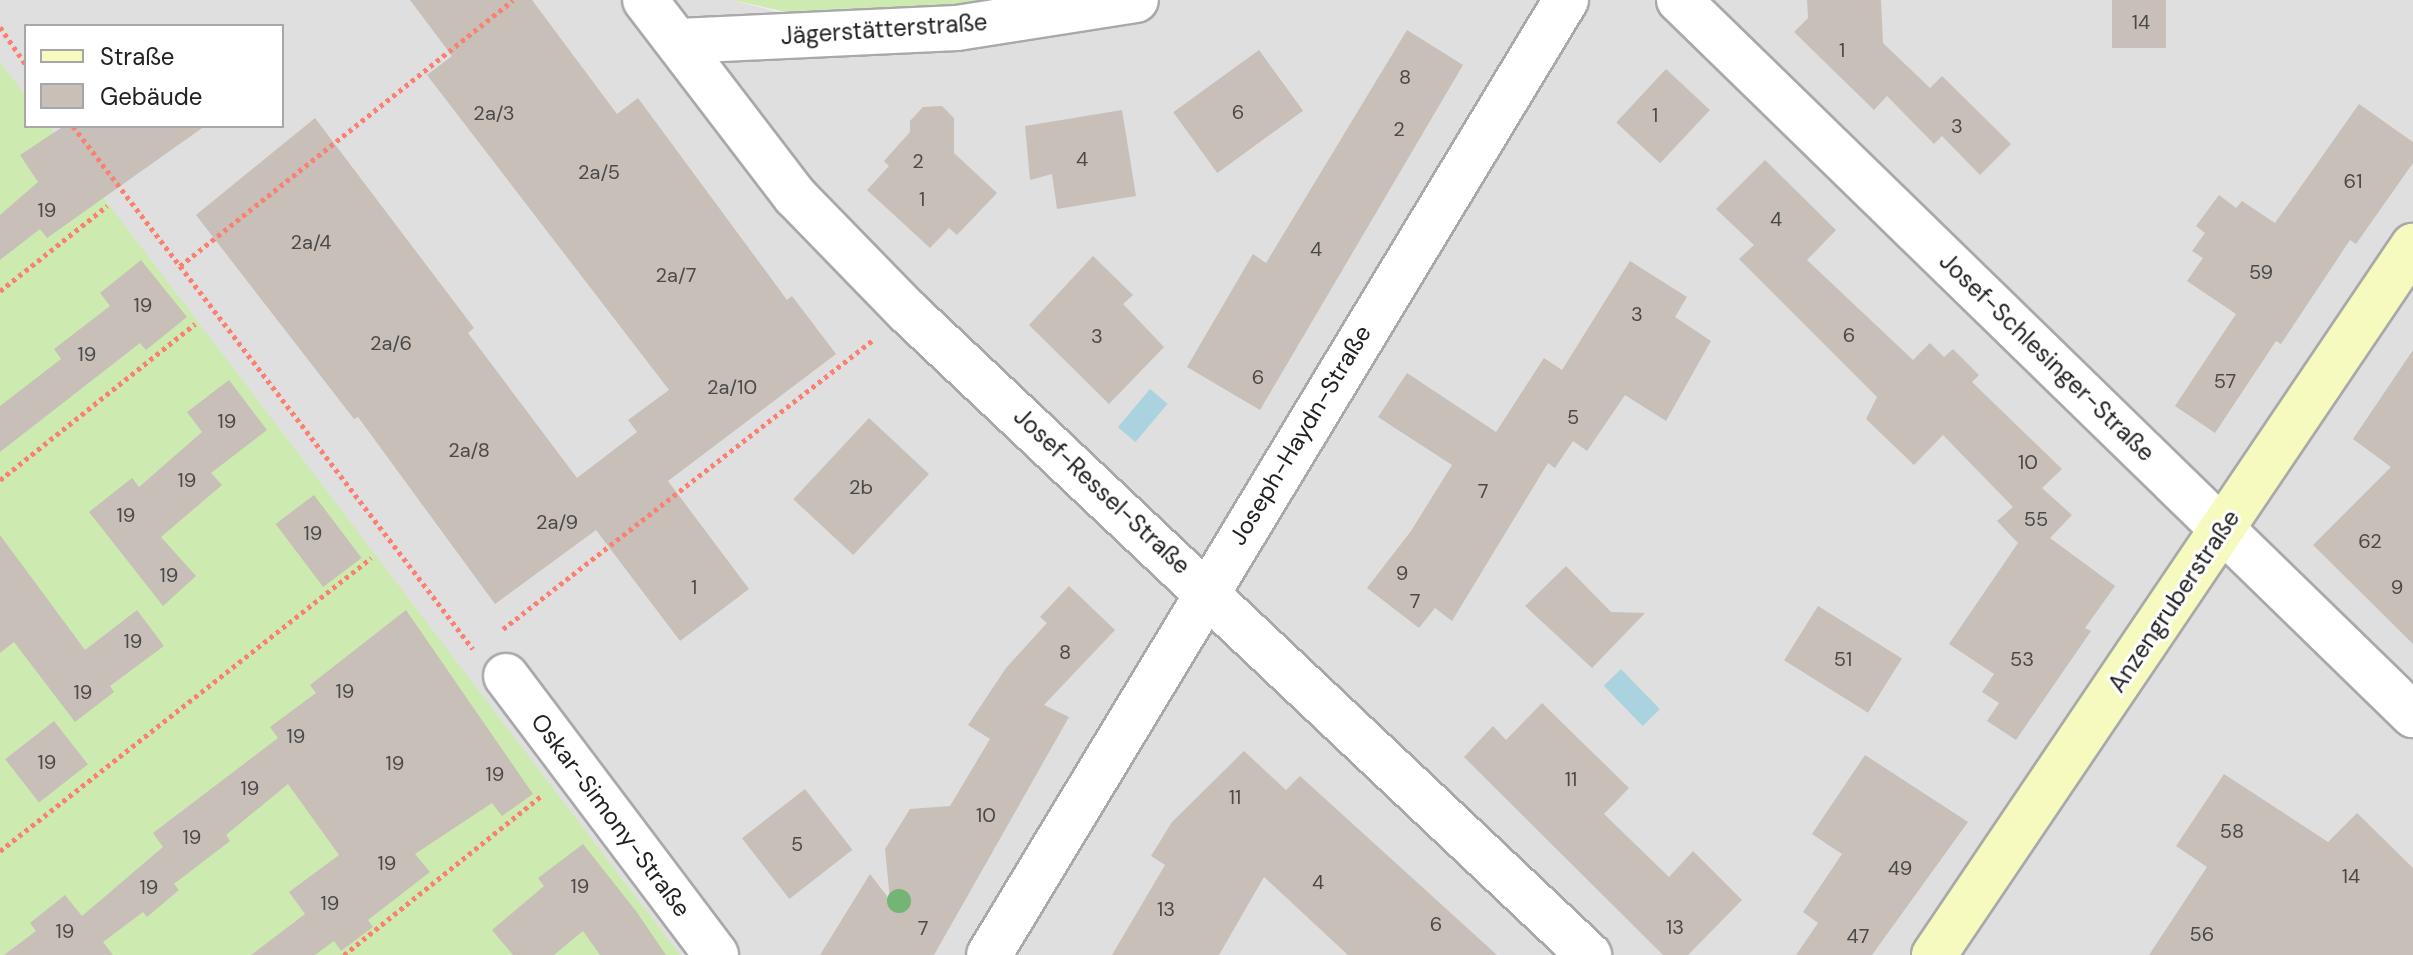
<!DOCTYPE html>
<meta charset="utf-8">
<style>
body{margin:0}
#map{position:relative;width:2413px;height:955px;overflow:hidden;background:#f2efe9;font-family:"DM Sans",sans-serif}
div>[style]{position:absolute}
.residential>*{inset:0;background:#e0dfdf}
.grass>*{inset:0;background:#cdebb0}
.water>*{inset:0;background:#aad3df;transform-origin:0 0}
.building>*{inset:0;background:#c7bfb8;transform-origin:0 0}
.path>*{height:5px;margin-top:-2.5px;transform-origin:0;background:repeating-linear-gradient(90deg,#fa8072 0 4px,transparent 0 8px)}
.roads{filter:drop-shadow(2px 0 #a9a9a9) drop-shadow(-2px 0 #a9a9a9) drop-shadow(0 2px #a9a9a9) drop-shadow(0 -2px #a9a9a9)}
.street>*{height:44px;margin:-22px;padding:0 22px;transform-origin:22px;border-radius:22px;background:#fff}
.secondary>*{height:44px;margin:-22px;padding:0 22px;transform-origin:22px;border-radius:22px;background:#f7fabf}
.trees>*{width:24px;height:24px;margin:-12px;border-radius:50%;background:#74b475}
span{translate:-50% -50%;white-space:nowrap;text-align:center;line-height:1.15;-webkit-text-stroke:6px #fff;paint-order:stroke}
.number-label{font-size:20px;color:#4b4948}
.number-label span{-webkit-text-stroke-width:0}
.street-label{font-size:24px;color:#222}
.legend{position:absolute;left:24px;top:24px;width:260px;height:104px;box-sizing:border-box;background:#fff;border:2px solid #a7a7a7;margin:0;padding:10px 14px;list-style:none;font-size:24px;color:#222}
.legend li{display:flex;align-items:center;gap:16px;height:40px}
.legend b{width:40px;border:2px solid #a7a7a7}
</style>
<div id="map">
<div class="residential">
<div style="clip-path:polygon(evenodd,0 0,732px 0,778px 12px,1021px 0,2413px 0,2413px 955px,0 955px,0 0,26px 26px,282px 26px,282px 126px,26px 126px,26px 26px)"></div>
</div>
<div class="grass">
<div style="clip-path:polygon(732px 0,1021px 0,831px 22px)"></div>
<div style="clip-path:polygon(0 62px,26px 96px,26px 126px,49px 126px,680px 955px,0 955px)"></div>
</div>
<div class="water">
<div style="left:1150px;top:389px;width:23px;height:50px;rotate:40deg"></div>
<div style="left:1621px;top:669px;width:56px;height:24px;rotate:46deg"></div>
</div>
<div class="building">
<div style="clip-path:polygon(410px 0,532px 0,617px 114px,638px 98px,787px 300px,792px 296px,836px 354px,668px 481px,749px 589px,680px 641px,596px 530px,495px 604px,358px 417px,354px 419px,196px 215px,315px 118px,474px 328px,468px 333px,577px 478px,637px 432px,628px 420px,669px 390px,427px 75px,452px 56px)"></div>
<div style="clip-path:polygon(1807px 0,1881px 0,1883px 43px,1930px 88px,1942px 76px,2011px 144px,1980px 175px,1942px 136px,1934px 144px,1887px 96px,1874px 110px,1794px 32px,1808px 18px)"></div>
<div style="left:2112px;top:0;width:54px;height:48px"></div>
<div style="clip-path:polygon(1407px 30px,1463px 65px,1260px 410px,1187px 367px,1253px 254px,1266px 263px)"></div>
<div style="left:1259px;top:50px;width:75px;height:106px;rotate:54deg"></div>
<div style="left:1666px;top:69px;width:60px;height:73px;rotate:43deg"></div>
<div style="clip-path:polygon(2359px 104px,2413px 142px,2413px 163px,2356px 244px,2350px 240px,2281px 344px,2276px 341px,2215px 433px,2175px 406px,2236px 314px,2187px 281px,2203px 258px,2192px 251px,2205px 233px,2196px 226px,2219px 195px,2236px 208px,2242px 201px,2275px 223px)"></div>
<div style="clip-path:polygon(942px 106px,954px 118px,954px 153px,997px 193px,957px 235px,949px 228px,930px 248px,867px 190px,889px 166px,884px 161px,910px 132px,910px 121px,923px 107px)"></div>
<div style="clip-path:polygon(1122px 110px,1136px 196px,1057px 209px,1052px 174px,1030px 180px,1025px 126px)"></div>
<div style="clip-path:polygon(64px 126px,205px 126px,47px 238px,40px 229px,0 260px,0 215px,38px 182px,20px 155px)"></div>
<div style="clip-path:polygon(1765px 160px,1836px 230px,1807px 260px,1913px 360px,1930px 343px,1944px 357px,1953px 349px,1979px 375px,1972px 382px,2062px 469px,2042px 488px,2072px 515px,2050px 538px,2115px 586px,2085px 628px,2091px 631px,2016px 740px,1987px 721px,1999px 703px,1982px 692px,1994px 674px,1949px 644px,2018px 543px,1997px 521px,2013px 507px,1943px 435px,1914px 465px,1866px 419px,1877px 397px,1739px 259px,1754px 245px,1716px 209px)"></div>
<div style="clip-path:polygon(1093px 256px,1133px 295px,1123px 304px,1164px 347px,1109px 404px,1029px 325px)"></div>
<div style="clip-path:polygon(141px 260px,187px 317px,146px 350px,140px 343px,0 452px,0 406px,61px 359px,54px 349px,110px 306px,100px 293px)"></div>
<div style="clip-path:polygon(1630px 261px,1687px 297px,1675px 317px,1711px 341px,1666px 421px,1625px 395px,1587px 451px,1573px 441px,1555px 468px,1548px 463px,1452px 621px,1435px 608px,1419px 628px,1367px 588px,1411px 531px,1452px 465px,1378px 417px,1407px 373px,1496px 432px,1544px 358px,1562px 370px)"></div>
<div style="clip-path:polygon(2413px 350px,2413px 644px,2313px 545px,2391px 467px,2353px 439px)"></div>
<div style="clip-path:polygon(229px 380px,267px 430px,211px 473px,222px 485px,161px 537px,196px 576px,163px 606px,89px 512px,132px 478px,139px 487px,202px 432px,187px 412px)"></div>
<div style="left:869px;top:418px;width:82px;height:111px;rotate:43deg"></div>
<div style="left:314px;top:495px;width:79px;height:48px;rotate:53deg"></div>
<div style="clip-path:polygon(0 535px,85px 650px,137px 610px,164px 646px,110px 686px,114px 692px,75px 722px,14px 642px,0 653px)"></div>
<div style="clip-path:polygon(1566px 566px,1611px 612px,1645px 613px,1592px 668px,1525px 606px)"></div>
<div style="clip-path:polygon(1069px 586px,1115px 630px,1044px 705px,1069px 717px,934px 955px,820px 955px,870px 874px,890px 900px,885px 849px,910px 809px,950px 806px,990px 739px,968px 725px,1006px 668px,1047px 623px,1040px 617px)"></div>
<div style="left:1818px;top:606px;width:99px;height:64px;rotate:32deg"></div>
<div style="clip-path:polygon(406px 610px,533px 794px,502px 816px,492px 803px,415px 854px,430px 872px,368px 920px,373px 927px,341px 951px,334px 941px,315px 955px,251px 955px,305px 914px,289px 892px,339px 855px,288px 784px,226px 835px,230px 841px,174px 884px,179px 890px,147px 917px,143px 912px,103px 942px,113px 955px,4px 955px,36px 931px,30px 923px,65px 895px,82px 916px,163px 847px,153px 833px,278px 738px,270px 727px,316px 693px,310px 685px)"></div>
<div style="clip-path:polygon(1542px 703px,1629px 788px,1604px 814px,1669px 877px,1693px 851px,1742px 900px,1688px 955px,1663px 955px,1464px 757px,1493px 726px,1506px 740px)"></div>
<div style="left:54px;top:721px;width:55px;height:62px;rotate:52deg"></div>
<div style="clip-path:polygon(1244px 751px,1286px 790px,1300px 776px,1497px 955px,1348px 955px,1264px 877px,1219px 955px,1112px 955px,1165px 865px,1151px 856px,1172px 822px)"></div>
<div style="clip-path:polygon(1865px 755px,1968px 822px,1872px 955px,1796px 955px,1818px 923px,1803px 912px,1842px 854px,1812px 834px)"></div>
<div style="clip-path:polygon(2224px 774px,2328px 842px,2357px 813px,2413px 868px,2413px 955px,2149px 955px,2207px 867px,2176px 846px)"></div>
<div style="left:805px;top:789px;width:77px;height:80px;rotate:52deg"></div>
<div style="clip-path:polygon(583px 844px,636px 911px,666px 955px,600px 955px,583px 931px,554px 955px,513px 955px,492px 930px,544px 886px,538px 878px)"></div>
</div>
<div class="path">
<div style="left:0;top:27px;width:46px;rotate:55.6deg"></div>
<div style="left:73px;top:126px;width:658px;rotate:52.59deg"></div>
<div style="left:180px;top:266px;width:426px;rotate:-38.6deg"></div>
<div style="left:0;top:291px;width:137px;rotate:-38.5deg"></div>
<div style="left:0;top:480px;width:250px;rotate:-38.7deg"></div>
<div style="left:503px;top:629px;width:469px;rotate:-38deg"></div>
<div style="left:0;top:851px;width:473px;rotate:-38.3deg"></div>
<div style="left:344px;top:955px;width:253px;rotate:-38.9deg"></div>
</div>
<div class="roads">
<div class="street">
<div style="left:645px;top:0;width:247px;rotate:52.6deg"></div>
<div style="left:795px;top:196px;width:162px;rotate:45.8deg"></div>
<div style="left:908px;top:312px;width:937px;rotate:43.36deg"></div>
<div style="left:1679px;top:0;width:1025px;rotate:44.25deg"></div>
<div style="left:679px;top:41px;width:278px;rotate:-2.7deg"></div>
<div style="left:957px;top:28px;width:181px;rotate:-8.9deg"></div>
<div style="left:506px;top:676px;width:349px;rotate:53deg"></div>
<div style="left:989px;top:955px;width:1116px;rotate:-58.86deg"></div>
</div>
<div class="secondary">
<div style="left:1934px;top:955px;width:856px;rotate:-55.96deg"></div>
</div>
</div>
<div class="trees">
<div style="left:899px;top:901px"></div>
</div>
<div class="number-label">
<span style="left:2141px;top:22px">14</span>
<span style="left:1842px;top:50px">1</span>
<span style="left:1405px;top:77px">8</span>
<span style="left:1238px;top:112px">6</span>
<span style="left:494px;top:113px">2a/3</span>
<span style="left:1655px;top:115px">1</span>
<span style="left:1957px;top:126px">3</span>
<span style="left:1399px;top:129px">2</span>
<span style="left:1082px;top:159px">4</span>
<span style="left:918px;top:161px">2</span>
<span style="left:599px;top:172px">2a/5</span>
<span style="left:2353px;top:181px">61</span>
<span style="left:922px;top:199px">1</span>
<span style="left:47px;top:210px">19</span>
<span style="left:1776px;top:219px">4</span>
<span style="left:311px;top:242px">2a/4</span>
<span style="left:1316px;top:249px">4</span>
<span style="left:2261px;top:272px">59</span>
<span style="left:676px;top:275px">2a/7</span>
<span style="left:143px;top:305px">19</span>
<span style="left:1637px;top:314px">3</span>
<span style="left:1849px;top:335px">6</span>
<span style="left:1097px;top:336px">3</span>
<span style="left:391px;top:343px">2a/6</span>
<span style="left:87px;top:354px">19</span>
<span style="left:1258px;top:377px">6</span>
<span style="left:2225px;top:381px">57</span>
<span style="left:732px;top:387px">2a/10</span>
<span style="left:1573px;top:417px">5</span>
<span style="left:227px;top:421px">19</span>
<span style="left:469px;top:450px">2a/8</span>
<span style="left:2028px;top:462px">10</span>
<span style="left:187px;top:480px">19</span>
<span style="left:861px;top:487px">2b</span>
<span style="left:1483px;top:491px">7</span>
<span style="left:126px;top:515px">19</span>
<span style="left:2036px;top:519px">55</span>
<span style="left:557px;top:522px">2a/9</span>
<span style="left:313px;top:533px">19</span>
<span style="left:2370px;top:541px">62</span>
<span style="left:1402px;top:573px">9</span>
<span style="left:169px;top:575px">19</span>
<span style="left:694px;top:587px">1</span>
<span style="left:2397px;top:587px">9</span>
<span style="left:1415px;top:601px">7</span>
<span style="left:133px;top:641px">19</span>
<span style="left:1065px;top:652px">8</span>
<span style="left:1843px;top:659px">51</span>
<span style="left:2022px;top:659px">53</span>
<span style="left:345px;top:691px">19</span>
<span style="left:83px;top:692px">19</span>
<span style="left:296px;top:736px">19</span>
<span style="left:47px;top:762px">19</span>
<span style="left:395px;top:763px">19</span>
<span style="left:495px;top:774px">19</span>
<span style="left:1571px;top:779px">11</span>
<span style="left:250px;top:788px">19</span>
<span style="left:1235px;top:797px">11</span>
<span style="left:986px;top:815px">10</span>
<span style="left:2232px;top:831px">58</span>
<span style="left:192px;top:837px">19</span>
<span style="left:797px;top:844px">5</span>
<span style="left:387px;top:863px">19</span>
<span style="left:1900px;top:868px">49</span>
<span style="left:2351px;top:876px">14</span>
<span style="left:1318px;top:882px">4</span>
<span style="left:580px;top:886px">19</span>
<span style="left:149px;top:887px">19</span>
<span style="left:330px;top:903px">19</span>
<span style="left:1166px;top:909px">13</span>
<span style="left:1436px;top:924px">6</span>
<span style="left:1675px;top:927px">13</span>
<span style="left:923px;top:928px">7</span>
<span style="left:65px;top:931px">19</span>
<span style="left:2202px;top:934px">56</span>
<span style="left:1858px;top:936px">47</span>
</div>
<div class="street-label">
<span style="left:884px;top:29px;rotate:-4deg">Jägerstätterstraße</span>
<span style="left:2047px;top:357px;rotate:44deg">Josef-Schlesinger-Straße</span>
<span style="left:1300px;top:435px;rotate:-59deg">Joseph-Haydn-Straße</span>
<span style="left:1102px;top:491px;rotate:43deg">Josef-Ressel-Straße</span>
<span style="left:2174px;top:601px;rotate:-56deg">Anzengruberstraße</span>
<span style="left:611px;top:815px;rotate:53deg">Oskar-Simony-Straße</span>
</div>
<ul class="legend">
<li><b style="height:10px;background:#f7fabf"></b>Straße</li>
<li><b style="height:22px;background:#c7bfb8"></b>Gebäude</li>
</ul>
</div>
